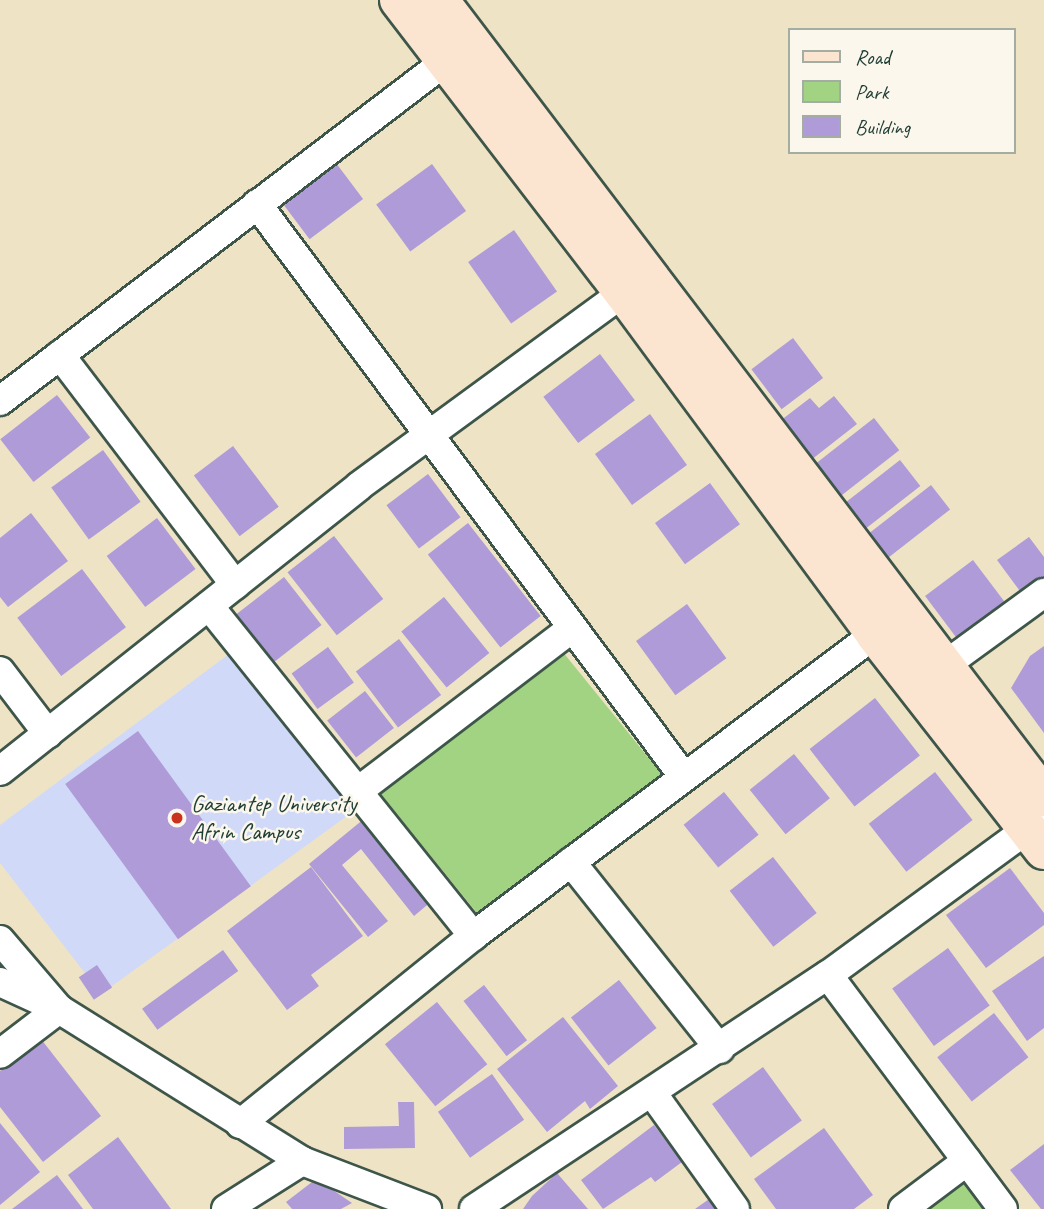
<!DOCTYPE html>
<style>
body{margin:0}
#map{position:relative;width:1044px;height:1209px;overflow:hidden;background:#efe3c5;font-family:Caveat,sans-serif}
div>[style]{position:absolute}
.built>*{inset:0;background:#d1d9f9}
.green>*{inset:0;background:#a1d382;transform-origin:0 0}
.building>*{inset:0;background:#af9bd8;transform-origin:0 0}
.roads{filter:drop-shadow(2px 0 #3e564a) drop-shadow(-2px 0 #3e564a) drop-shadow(0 2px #3e564a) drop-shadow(0 -2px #3e564a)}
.street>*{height:28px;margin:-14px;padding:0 14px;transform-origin:14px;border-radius:14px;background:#fff}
.secondary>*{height:38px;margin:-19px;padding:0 19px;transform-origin:19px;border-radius:19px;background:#fce5d0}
.dots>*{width:19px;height:19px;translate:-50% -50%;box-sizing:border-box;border:4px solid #fbf7ec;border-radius:50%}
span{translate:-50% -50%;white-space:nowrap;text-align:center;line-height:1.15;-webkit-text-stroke:5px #fbf7ec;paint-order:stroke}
.poi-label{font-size:24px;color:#1f3d34}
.left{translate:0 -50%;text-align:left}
.legend{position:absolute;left:788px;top:28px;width:228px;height:126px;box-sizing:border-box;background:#fbf7ec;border:2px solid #a3ada2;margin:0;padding:9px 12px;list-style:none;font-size:21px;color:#1f3d34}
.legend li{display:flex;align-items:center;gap:14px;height:35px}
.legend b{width:35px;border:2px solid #a3ada2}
</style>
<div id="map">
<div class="built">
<div style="clip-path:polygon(241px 645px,354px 811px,101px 994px,0 863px,0 825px)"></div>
</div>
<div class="green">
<div style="left:558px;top:646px;width:183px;height:231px;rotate:51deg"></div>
<div style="clip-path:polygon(966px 1167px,998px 1209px,909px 1209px)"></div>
</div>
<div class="building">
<div style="left:333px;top:159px;width:50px;height:67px;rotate:53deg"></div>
<div style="left:432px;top:164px;width:58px;height:69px;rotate:54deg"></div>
<div style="left:514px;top:230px;width:75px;height:56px;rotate:55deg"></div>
<div style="left:793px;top:338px;width:50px;height:52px;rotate:53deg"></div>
<div style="left:600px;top:354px;width:58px;height:71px;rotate:53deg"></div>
<div style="left:57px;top:395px;width:54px;height:72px;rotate:52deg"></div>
<div style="clip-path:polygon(834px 396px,857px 424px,811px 460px,780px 421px,810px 398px,819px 408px)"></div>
<div style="left:650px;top:414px;width:63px;height:68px;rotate:54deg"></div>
<div style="left:874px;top:418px;width:41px;height:75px;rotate:52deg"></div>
<div style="left:233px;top:446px;width:76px;height:49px;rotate:53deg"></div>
<div style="left:103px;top:450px;width:64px;height:64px;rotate:54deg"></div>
<div style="left:900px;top:460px;width:33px;height:74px;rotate:52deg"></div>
<div style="left:428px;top:474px;width:54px;height:52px;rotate:53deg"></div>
<div style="left:710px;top:483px;width:51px;height:68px;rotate:54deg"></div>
<div style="left:931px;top:485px;width:31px;height:81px;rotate:52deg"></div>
<div style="clip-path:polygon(31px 513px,68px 561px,8px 607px,0 597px,0 538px)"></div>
<div style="left:157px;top:518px;width:64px;height:63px;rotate:53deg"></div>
<div style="left:468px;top:523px;width:118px;height:51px;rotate:52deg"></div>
<div style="left:334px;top:536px;width:80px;height:59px;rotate:52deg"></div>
<div style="clip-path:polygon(1029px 537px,1044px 557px,1044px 578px,1022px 594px,997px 560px)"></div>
<div style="left:973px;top:560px;width:59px;height:60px;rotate:53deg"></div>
<div style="left:82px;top:569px;width:73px;height:81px;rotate:53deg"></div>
<div style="left:284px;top:577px;width:61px;height:61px;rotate:52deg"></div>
<div style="left:444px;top:597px;width:72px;height:55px;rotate:51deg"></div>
<div style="left:687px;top:604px;width:67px;height:63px;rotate:54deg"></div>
<div style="left:399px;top:639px;width:70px;height:54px;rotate:53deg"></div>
<div style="clip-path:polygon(1044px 646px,1044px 733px,1011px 688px,1030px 656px)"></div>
<div style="left:328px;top:647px;width:44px;height:45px;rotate:54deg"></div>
<div style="left:365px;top:691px;width:47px;height:48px;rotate:52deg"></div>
<div style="left:875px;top:698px;width:73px;height:83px;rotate:52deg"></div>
<div style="left:138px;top:731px;width:192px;height:90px;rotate:54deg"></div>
<div style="left:794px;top:754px;width:57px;height:57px;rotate:51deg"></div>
<div style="left:935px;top:772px;width:61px;height:84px;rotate:52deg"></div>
<div style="left:724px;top:792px;width:55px;height:52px;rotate:51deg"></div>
<div style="clip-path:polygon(365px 818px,432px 901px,414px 916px,361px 849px,342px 865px,388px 921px,368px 937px,309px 864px)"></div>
<div style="left:773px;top:857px;width:71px;height:55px;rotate:52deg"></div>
<div style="clip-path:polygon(311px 867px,363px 936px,311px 975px,319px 986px,287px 1010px,227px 931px)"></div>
<div style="clip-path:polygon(1010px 868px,1044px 913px,1044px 925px,986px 968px,946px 915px)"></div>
<div style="left:948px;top:948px;width:71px;height:69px;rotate:54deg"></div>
<div style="left:223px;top:950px;width:26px;height:100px;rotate:54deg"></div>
<div style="clip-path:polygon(1044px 956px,1044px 1028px,1027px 1041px,992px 991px)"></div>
<div style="left:97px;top:965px;width:27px;height:22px;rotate:56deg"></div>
<div style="left:619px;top:980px;width:61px;height:61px;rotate:52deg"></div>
<div style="left:484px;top:985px;width:70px;height:26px;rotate:52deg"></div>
<div style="left:437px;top:1002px;width:80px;height:67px;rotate:51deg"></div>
<div style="left:994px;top:1013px;width:56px;height:72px;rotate:52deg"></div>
<div style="clip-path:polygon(563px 1017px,618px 1086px,590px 1109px,585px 1101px,547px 1132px,497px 1069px)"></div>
<div style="clip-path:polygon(41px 1039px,101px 1116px,43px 1162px,0 1107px,0 1071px)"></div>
<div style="left:763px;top:1067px;width:66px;height:63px;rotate:54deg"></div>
<div style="left:492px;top:1074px;width:56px;height:66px;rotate:55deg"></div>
<div style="clip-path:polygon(398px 1102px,414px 1102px,415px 1148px,344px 1149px,344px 1127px,399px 1126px)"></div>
<div style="clip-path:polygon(0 1123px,40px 1172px,0 1205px)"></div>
<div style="clip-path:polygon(654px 1125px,682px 1162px,655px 1182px,651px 1177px,603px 1209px,581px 1180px)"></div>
<div style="clip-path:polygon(824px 1128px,873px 1195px,854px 1209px,776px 1209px,754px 1179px)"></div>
<div style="clip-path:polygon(118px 1137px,171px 1209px,93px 1209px,68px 1175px)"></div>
<div style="clip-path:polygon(1044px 1144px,1044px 1209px,1041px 1209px,1010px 1170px)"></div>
<div style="clip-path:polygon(557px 1173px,588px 1209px,523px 1209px,532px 1196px)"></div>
<div style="clip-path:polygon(57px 1175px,83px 1209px,12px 1209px)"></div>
<div style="clip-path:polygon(312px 1182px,327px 1186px,352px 1203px,341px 1209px,292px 1209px,286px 1202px)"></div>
<div style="clip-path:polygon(712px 1197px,721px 1209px,695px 1209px)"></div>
</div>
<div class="roads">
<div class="street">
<div style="left:257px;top:204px;width:715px;rotate:53.31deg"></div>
<div style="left:60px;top:355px;width:289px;rotate:52.7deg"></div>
<div style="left:0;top:401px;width:561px;rotate:-37.32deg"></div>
<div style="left:209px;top:606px;width:423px;rotate:51.3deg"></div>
<div style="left:0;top:671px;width:79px;rotate:52.7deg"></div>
<div style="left:930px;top:676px;width:141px;rotate:-36.1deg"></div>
<div style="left:0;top:771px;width:458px;rotate:-38.4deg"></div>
<div style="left:359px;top:486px;width:347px;rotate:-36.2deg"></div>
<div style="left:357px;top:792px;width:270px;rotate:-37.3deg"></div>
<div style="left:571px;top:862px;width:239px;rotate:51.5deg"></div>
<div style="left:0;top:940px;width:91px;rotate:49.5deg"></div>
<div style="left:59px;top:1009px;width:74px;rotate:142.7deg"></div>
<div style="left:828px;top:975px;width:292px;rotate:53.2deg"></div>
<div style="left:0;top:982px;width:65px;rotate:24.6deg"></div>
<div style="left:59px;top:1009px;width:287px;rotate:32deg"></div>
<div style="left:302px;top:1161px;width:134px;rotate:21deg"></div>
<div style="left:653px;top:1094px;width:141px;rotate:54.5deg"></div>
<div style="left:240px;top:1124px;width:299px;rotate:-38.9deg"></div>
<div style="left:473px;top:936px;width:503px;rotate:-36.92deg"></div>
<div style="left:226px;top:1209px;width:90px;rotate:-32.3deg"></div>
<div style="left:474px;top:1209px;width:424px;rotate:-33.5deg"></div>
<div style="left:828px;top:975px;width:268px;rotate:-36.2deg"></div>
<div style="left:903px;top:1209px;width:80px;rotate:-36.9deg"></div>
</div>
<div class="secondary">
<div style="left:399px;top:0;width:369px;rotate:52.5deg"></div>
<div style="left:624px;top:293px;width:423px;rotate:53.6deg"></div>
<div style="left:875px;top:634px;width:274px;rotate:52deg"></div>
<div style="left:439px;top:0;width:1001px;rotate:52.8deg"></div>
</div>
</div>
<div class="dots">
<div style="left:177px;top:818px;background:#c8321e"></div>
</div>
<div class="poi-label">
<span class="left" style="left:191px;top:818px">Gaziantep University<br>Afrin Campus</span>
</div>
<ul class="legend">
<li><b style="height:9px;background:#fce5d0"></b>Road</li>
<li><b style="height:19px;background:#a1d382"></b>Park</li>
<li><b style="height:19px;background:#af9bd8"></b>Building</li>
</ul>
</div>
